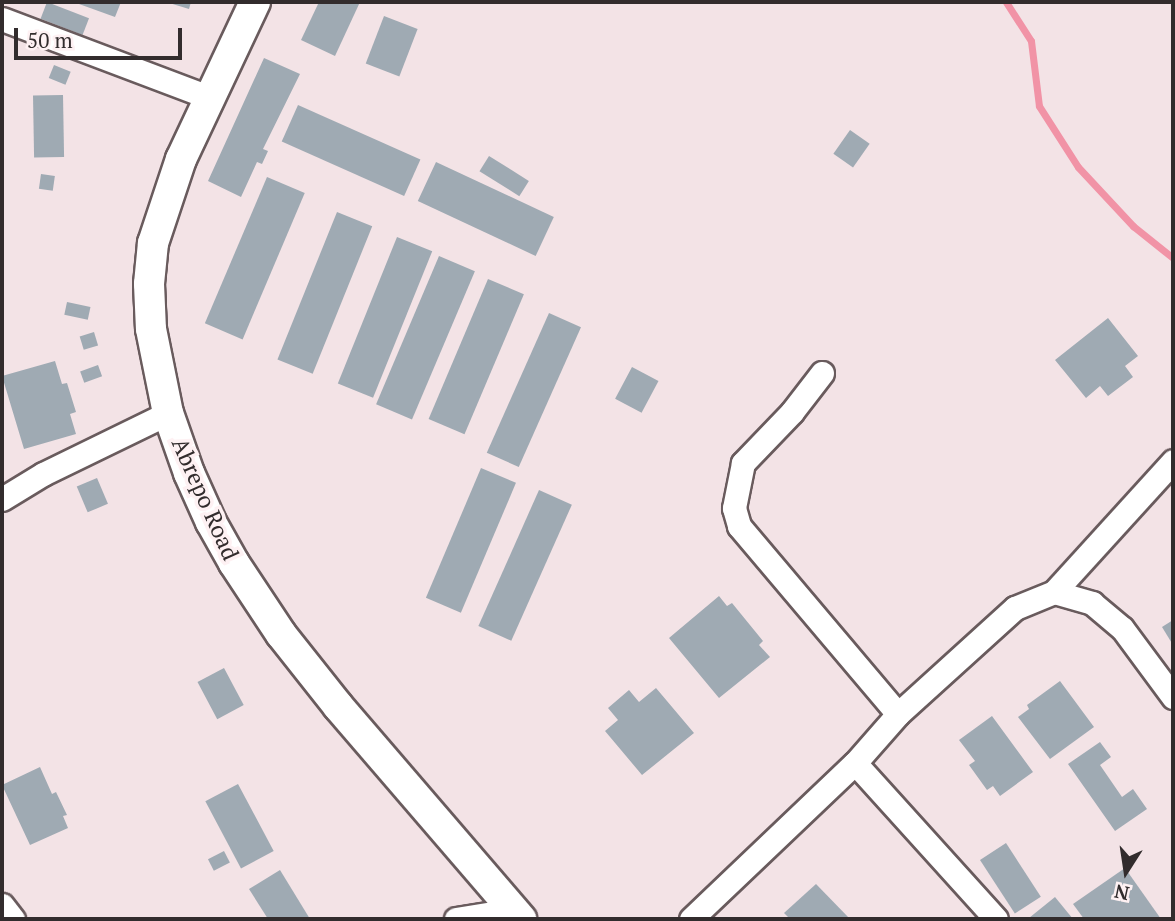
<!DOCTYPE html>
<style>
body{margin:0}
#map{position:relative;width:1175px;height:921px;overflow:hidden;background:#f3e3e6;font-family:"PT Serif",serif}
div>[style]{position:absolute}
.stream>*{height:7px;margin:-3.5px;padding:0 3.5px;transform-origin:3.5px;border-radius:3.5px;background:#f193a6}
.building>*{inset:0;background:#9faab3;transform-origin:0 0}
.roads{filter:drop-shadow(2px 0 #695b5d) drop-shadow(-2px 0 #695b5d) drop-shadow(0 2px #695b5d) drop-shadow(0 -2px #695b5d)}
.minor>*{height:23px;margin:-11.5px;padding:0 11.5px;transform-origin:11.5px;border-radius:11.5px;background:#fff}
.major>*{height:30px;margin:-15px;padding:0 15px;transform-origin:15px;border-radius:15px;background:#fff}
span{translate:-50% -50%;white-space:nowrap;text-align:center;line-height:1.15;-webkit-text-stroke:7px #fef1f3;paint-order:stroke}
.street-label{font-size:23px;color:#322c2d}
.frame{position:absolute;inset:0;border:4px solid #322c2d;pointer-events:none}
.north{position:absolute;left:1091px;top:837px;width:70px;height:70px;-webkit-text-stroke:5px #fef1f3;paint-order:stroke;rotate:192deg;font-size:19px;font-weight:700;line-height:28px;text-align:center;color:#322c2d}
.north::after{content:'';display:block;margin:auto;width:24px;height:32px;background:#322c2d;clip-path:polygon(50% 0,100% 100%,50% 72%,0 100%)}
.scale{position:absolute;left:14px;top:28px;width:168px;height:32px;box-sizing:border-box;border:4px solid #322c2d;border-top:0;padding-left:9px;font-size:21px;line-height:24px;white-space:nowrap;color:#322c2d;-webkit-text-stroke:5px #fef1f3;paint-order:stroke}
</style>
<div id="map">
<div class="stream">
<div style="left:1006px;top:2px;width:46px;rotate:57.3deg"></div>
<div style="left:1031px;top:41px;width:65px;rotate:83deg"></div>
<div style="left:1039px;top:106px;width:72px;rotate:57.4deg"></div>
<div style="left:1078px;top:167px;width:81px;rotate:47deg"></div>
<div style="left:1133px;top:226px;width:51px;rotate:38.7deg"></div>
</div>
<div class="building">
<div style="left:47px;top:2px;width:45px;height:18px;rotate:21deg"></div>
<div style="clip-path:polygon(80px 2px,121px 2px,115px 17px,79px 4px)"></div>
<div style="clip-path:polygon(166px 2px,191px 2px,189px 9px)"></div>
<div style="clip-path:polygon(319px 2px,360px 2px,335px 56px,301px 40px)"></div>
<div style="left:384px;top:16px;width:36px;height:51px;rotate:21deg"></div>
<div style="clip-path:polygon(264px 58px,300px 74px,263px 149px,268px 151px,262px 164px,257px 162px,241px 197px,208px 181px)"></div>
<div style="left:54px;top:65px;width:18px;height:14px;rotate:22deg"></div>
<div style="left:63px;top:95px;width:62px;height:30px;rotate:89deg"></div>
<div style="left:298px;top:105px;width:134px;height:40px;rotate:24deg"></div>
<div style="left:850px;top:130px;width:24px;height:29px;rotate:35deg"></div>
<div style="left:489px;top:156px;width:47px;height:18px;rotate:32deg"></div>
<div style="left:436px;top:162px;width:130px;height:43px;rotate:25deg"></div>
<div style="left:41px;top:174px;width:14px;height:15px;rotate:8deg"></div>
<div style="left:267px;top:177px;width:41px;height:159px;rotate:23deg"></div>
<div style="left:337px;top:212px;width:38px;height:159px;rotate:22deg"></div>
<div style="left:397px;top:237px;width:38px;height:158px;rotate:22deg"></div>
<div style="left:439px;top:256px;width:39px;height:161px;rotate:23deg"></div>
<div style="left:488px;top:279px;width:39px;height:152px;rotate:23deg"></div>
<div style="left:67px;top:302px;width:24px;height:13px;rotate:12deg"></div>
<div style="left:549px;top:313px;width:35px;height:153px;rotate:24deg"></div>
<div style="clip-path:polygon(1108px 318px,1138px 356px,1125px 366px,1133px 377px,1108px 396px,1100px 386px,1086px 398px,1055px 360px)"></div>
<div style="left:94px;top:332px;width:14px;height:15px;rotate:73deg"></div>
<div style="clip-path:polygon(55px 361px,62px 384px,67px 383px,76px 412px,70px 414px,76px 434px,24px 449px,2px 376px)"></div>
<div style="left:98px;top:365px;width:12px;height:19px;rotate:70deg"></div>
<div style="left:632px;top:367px;width:30px;height:36px;rotate:28deg"></div>
<div style="left:481px;top:468px;width:38px;height:141px;rotate:23deg"></div>
<div style="left:97px;top:478px;width:28px;height:22px;rotate:67deg"></div>
<div style="left:539px;top:490px;width:36px;height:149px;rotate:24deg"></div>
<div style="clip-path:polygon(719px 596px,727px 606px,732px 603px,763px 641px,759px 645px,770px 657px,719px 698px,669px 638px)"></div>
<div style="clip-path:polygon(1173px 620px,1173px 645px,1162px 627px)"></div>
<div style="left:224px;top:668px;width:42px;height:30px;rotate:62deg"></div>
<div style="clip-path:polygon(1060px 681px,1094px 727px,1050px 759px,1018px 717px,1029px 709px,1027px 705px)"></div>
<div style="clip-path:polygon(656px 688px,694px 733px,642px 775px,605px 731px,618px 720px,608px 708px,629px 690px,639px 702px)"></div>
<div style="clip-path:polygon(992px 716px,1033px 772px,1000px 796px,993px 786px,987px 790px,969px 765px,975px 761px,959px 740px)"></div>
<div style="clip-path:polygon(1100px 742px,1111px 757px,1100px 765px,1122px 797px,1133px 789px,1147px 809px,1115px 831px,1068px 764px)"></div>
<div style="clip-path:polygon(40px 767px,52px 794px,56px 792px,67px 815px,63px 816px,68px 828px,30px 845px,2px 785px)"></div>
<div style="left:238px;top:784px;width:76px;height:37px;rotate:62deg"></div>
<div style="left:1006px;top:843px;width:64px;height:31px;rotate:57deg"></div>
<div style="left:224px;top:851px;width:13px;height:18px;rotate:63deg"></div>
<div style="clip-path:polygon(1125px 868px,1161px 919px,1084px 919px,1073px 904px)"></div>
<div style="clip-path:polygon(280px 870px,310px 919px,268px 919px,249px 889px)"></div>
<div style="clip-path:polygon(816px 884px,850px 919px,790px 919px,784px 913px)"></div>
<div style="clip-path:polygon(1055px 897px,1073px 919px,1030px 919px,1029px 918px)"></div>
</div>
<div class="roads">
<div class="minor">
<div style="left:2px;top:19px;width:220px;rotate:20.7deg"></div>
<div style="left:822px;top:373px;width:49px;rotate:127.6deg"></div>
<div style="left:792px;top:412px;width:71px;rotate:133.9deg"></div>
<div style="left:743px;top:463px;width:46px;rotate:101.3deg"></div>
<div style="left:734px;top:508px;width:19px;rotate:74deg"></div>
<div style="left:739px;top:526px;width:246px;rotate:49.8deg"></div>
<div style="left:2px;top:499px;width:48px;rotate:-31.4deg"></div>
<div style="left:43px;top:474px;width:139px;rotate:-26deg"></div>
<div style="left:1054px;top:592px;width:40px;rotate:16deg"></div>
<div style="left:1092px;top:603px;width:39px;rotate:40deg"></div>
<div style="left:1122px;top:628px;width:86px;rotate:53.5deg"></div>
<div style="left:855px;top:763px;width:210px;rotate:47.9deg"></div>
<div style="left:2px;top:905px;width:18px;rotate:52deg"></div>
<div style="left:456px;top:919px;width:57px;rotate:-9.1deg"></div>
<div style="left:691px;top:919px;width:226px;rotate:-43.6deg"></div>
<div style="left:855px;top:763px;width:65px;rotate:-48.7deg"></div>
<div style="left:898px;top:714px;width:158px;rotate:-42.2deg"></div>
<div style="left:1015px;top:608px;width:42px;rotate:-22.3deg"></div>
<div style="left:1054px;top:592px;width:177px;rotate:-47.7deg"></div>
</div>
<div class="major">
<div style="left:255px;top:2px;width:174px;rotate:115.2deg"></div>
<div style="left:181px;top:159px;width:89px;rotate:108.4deg"></div>
<div style="left:153px;top:243px;width:41px;rotate:95.6deg"></div>
<div style="left:149px;top:284px;width:45px;rotate:87.5deg"></div>
<div style="left:151px;top:329px;width:86px;rotate:78.6deg"></div>
<div style="left:168px;top:413px;width:64px;rotate:70.7deg"></div>
<div style="left:189px;top:473px;width:54px;rotate:65.8deg"></div>
<div style="left:211px;top:522px;width:47px;rotate:60.7deg"></div>
<div style="left:234px;top:563px;width:85px;rotate:56.5deg"></div>
<div style="left:281px;top:634px;width:92px;rotate:51.6deg"></div>
<div style="left:338px;top:706px;width:281px;rotate:49.3deg"></div>
</div>
</div>
<div class="street-label">
<span style="left:205px;top:499px;rotate:66deg">Abrepo Road</span>
</div>
<div class="frame"></div>
<div class="north">N</div>
<div class="scale">50 m</div>
</div>
